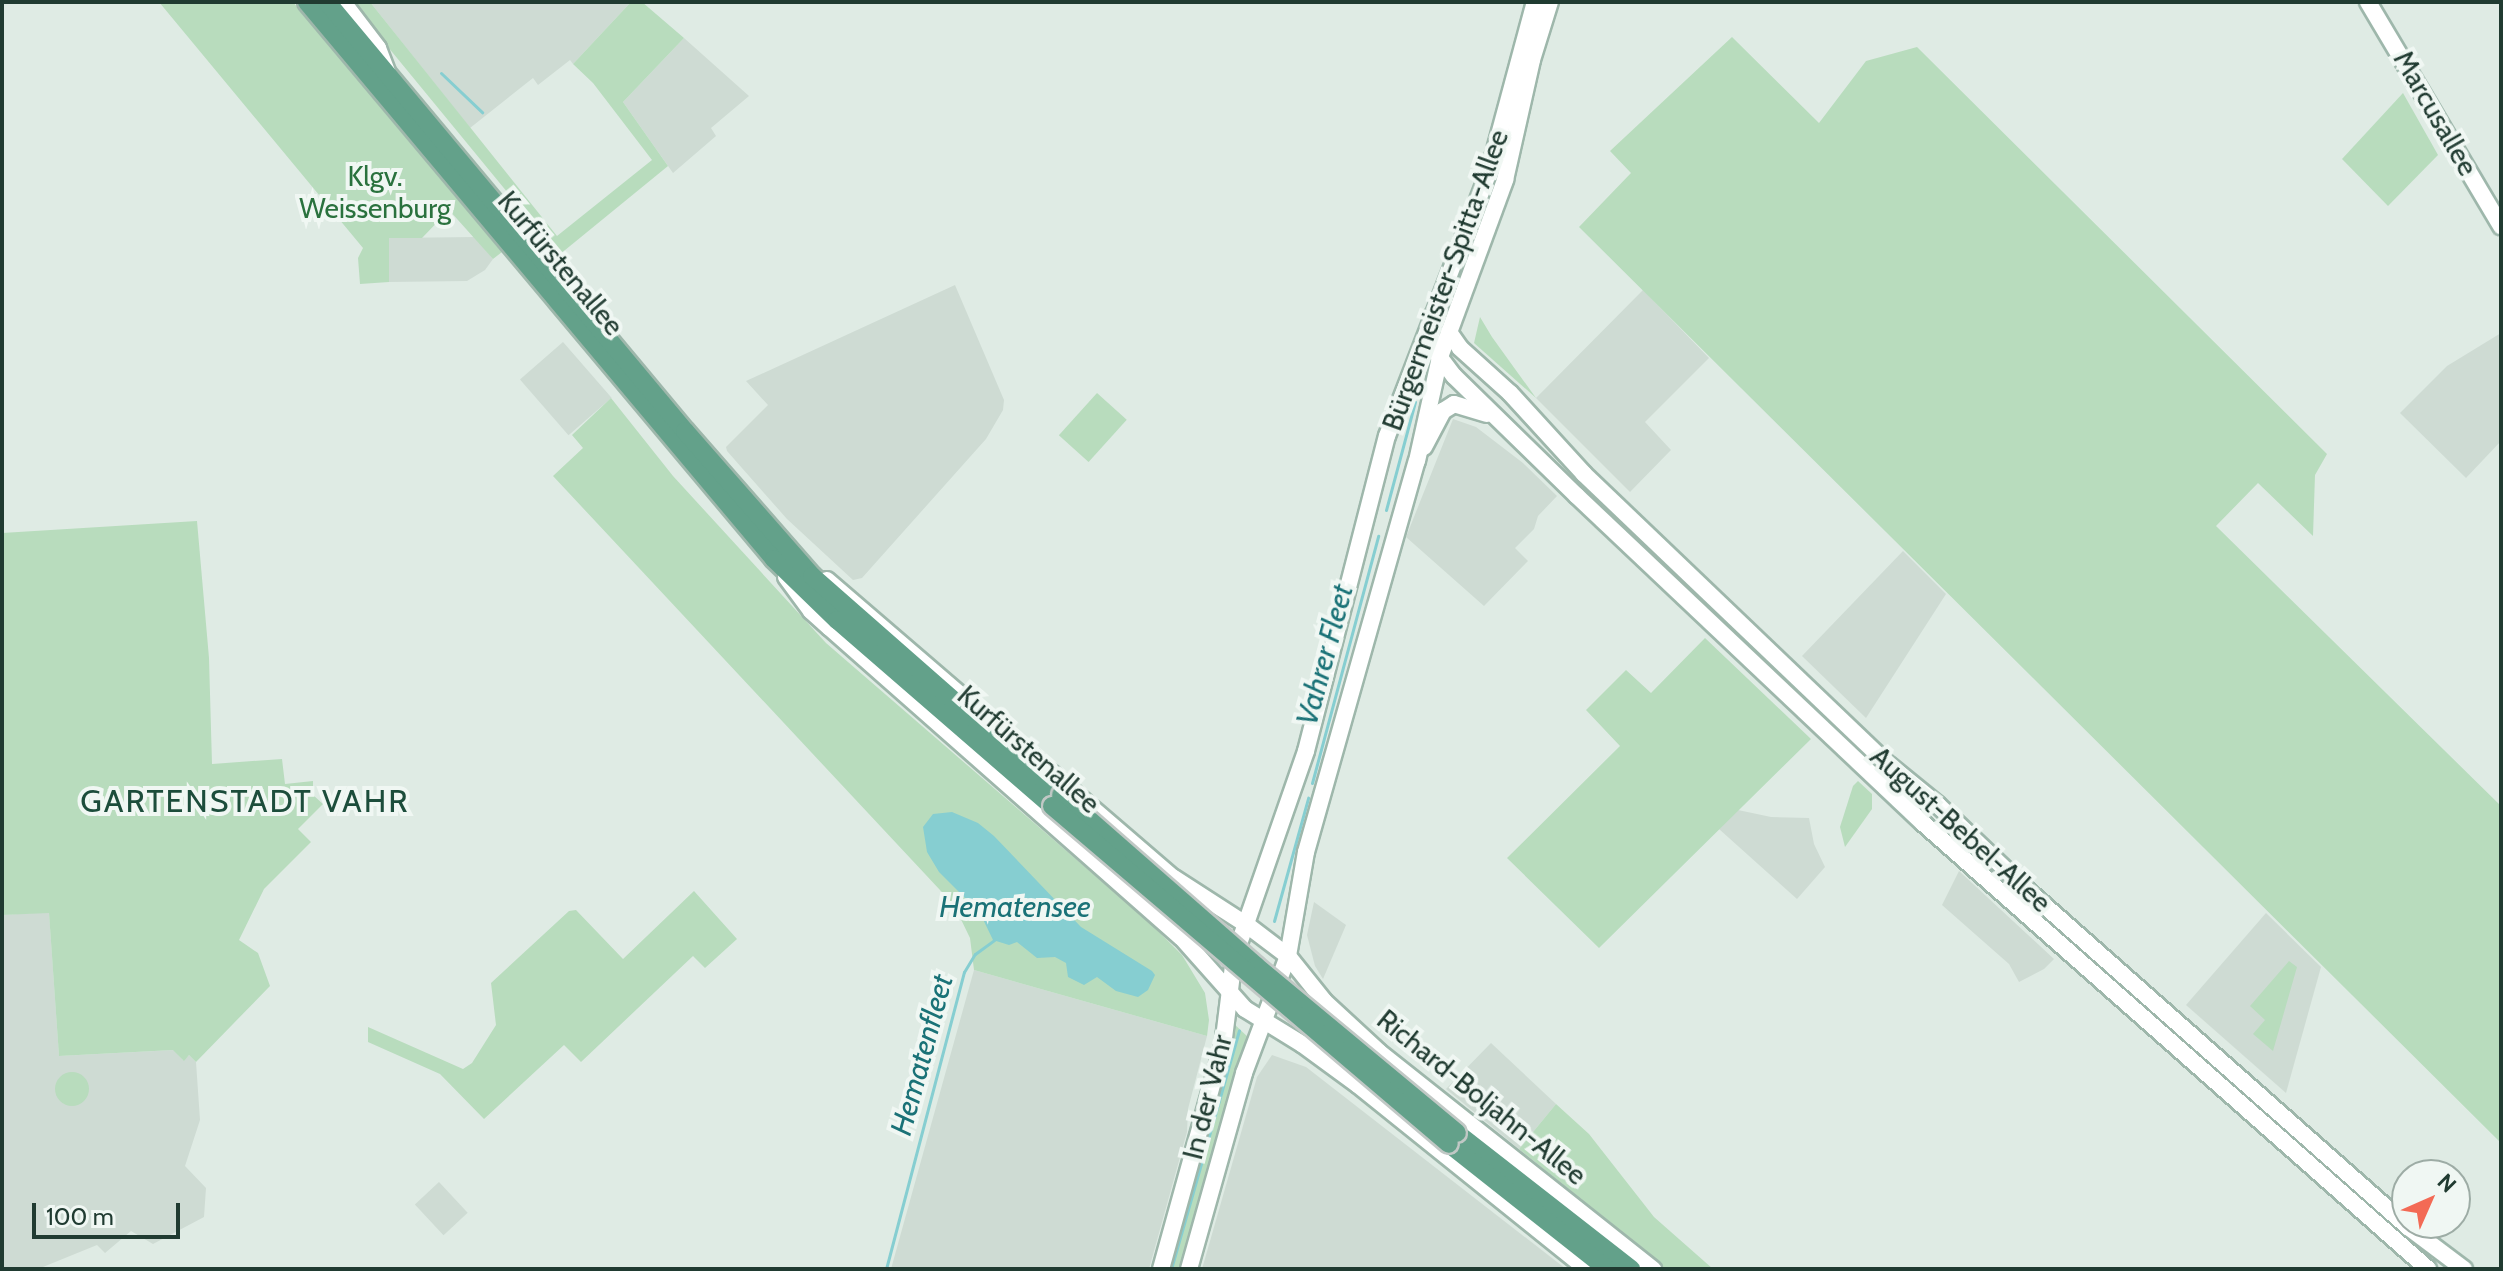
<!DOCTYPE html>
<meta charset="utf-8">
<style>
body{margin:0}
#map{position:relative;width:2503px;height:1271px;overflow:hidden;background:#dfebe4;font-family:Cabin,sans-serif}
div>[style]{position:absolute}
.built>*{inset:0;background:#cedbd3;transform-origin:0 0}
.green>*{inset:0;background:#b8dcbd;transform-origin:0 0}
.round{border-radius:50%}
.water>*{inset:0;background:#86ced1}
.stream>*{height:3px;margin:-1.5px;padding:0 1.5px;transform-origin:1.5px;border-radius:1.5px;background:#86ced1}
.roads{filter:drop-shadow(2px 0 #9eb7ab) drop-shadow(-2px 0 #9eb7ab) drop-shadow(0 2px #9eb7ab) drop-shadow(0 -2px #9eb7ab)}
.secondary>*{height:16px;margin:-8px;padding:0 8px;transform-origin:8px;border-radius:8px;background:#fff}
.primary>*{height:18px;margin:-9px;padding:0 9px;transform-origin:9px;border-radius:9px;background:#63a18a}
.bridges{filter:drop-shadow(2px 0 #c1c8c5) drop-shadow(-2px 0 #c1c8c5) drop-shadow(0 2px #c1c8c5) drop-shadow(0 -2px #c1c8c5)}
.primary-bridge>*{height:18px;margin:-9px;padding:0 9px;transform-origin:9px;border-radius:9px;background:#63a18a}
span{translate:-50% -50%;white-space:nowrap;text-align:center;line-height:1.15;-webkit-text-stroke:8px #f0f7f3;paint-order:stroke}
.street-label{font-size:28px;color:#203b31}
.park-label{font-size:28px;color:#2a723e}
.water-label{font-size:30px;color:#1a7277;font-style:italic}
.quarter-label{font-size:32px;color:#1c4d3b;letter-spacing:2px}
.frame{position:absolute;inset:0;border:4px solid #203b31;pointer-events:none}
.north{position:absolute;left:2391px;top:1159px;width:80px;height:80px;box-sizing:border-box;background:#f0f7f3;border:2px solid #9daca5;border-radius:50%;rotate:45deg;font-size:22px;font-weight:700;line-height:32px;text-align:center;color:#203b31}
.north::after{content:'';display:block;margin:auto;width:28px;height:36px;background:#f36a55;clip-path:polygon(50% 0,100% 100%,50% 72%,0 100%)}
.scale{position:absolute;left:32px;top:1203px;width:148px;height:36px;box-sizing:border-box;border:4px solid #203b31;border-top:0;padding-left:10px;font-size:24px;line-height:28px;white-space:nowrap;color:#203b31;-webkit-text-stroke:6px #f0f7f3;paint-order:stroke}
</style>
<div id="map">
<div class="built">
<div style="clip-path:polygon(370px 2px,631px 2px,573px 64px,570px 60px,538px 85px,533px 78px,470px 128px)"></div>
<div style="clip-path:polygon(684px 38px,749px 96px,711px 128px,716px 136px,673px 173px,623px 102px)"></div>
<div style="clip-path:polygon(475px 237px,493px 259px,485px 270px,467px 281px,389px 282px,388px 238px)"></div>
<div style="clip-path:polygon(955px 285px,1004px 400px,1003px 410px,986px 439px,862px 578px,853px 580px,787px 519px,727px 451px,726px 447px,768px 405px,746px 381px)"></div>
<div style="clip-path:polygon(1643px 290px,1709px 358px,1645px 422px,1671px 450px,1630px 492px,1536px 398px)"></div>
<div style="clip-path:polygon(2501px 333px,2501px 441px,2466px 478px,2400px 413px,2447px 366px)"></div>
<div style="left:563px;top:342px;width:74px;height:57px;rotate:49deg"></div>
<div style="clip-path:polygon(1453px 419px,1476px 427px,1523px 463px,1557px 496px,1538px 516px,1534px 529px,1515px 548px,1528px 561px,1484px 606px,1406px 537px)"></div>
<div style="clip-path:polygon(1903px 551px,1946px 594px,1866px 718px,1802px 656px)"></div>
<div style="clip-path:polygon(1738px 810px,1771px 817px,1809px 818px,1814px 844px,1825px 867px,1797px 899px,1719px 829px)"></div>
<div style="clip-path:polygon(1959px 871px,2054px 959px,2044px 969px,2019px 982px,2009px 964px,1942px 905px)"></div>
<div style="clip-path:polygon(1314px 902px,1346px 925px,1323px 979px,1315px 966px,1307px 935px)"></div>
<div style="clip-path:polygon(49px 912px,59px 1056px,174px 1050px,183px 1060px,189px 1055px,196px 1062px,200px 1120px,185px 1166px,206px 1188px,204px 1217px,153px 1244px,131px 1231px,105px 1253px,97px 1245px,38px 1269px,2px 1269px,2px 915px)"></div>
<div style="clip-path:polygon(2266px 913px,2321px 967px,2286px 1093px,2186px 1005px)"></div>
<div style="clip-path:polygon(974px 970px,1207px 1036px,1188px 1109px,1187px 1132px,1149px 1269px,891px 1269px)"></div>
<div style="clip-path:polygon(1491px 1043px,1556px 1104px,1519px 1149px,1446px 1089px)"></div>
<div style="clip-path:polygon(1272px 1055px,1306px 1067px,1566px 1269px,1202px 1269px,1257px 1077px)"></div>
<div style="left:439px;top:1182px;width:42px;height:33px;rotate:47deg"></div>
</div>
<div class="green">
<div style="clip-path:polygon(159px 2px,293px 2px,502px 252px,493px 259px,449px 210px,422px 238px,389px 238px,389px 282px,360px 284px,358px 258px,363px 248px)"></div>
<div style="clip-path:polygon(351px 2px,370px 2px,557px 236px,652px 160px,593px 83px,573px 64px,631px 2px,642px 2px,684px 38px,623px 102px,668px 166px,559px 255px)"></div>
<div style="clip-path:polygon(1732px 37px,1819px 123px,1866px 61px,1917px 47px,2327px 454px,2315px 475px,2313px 536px,2258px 483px,2216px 526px,2501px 806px,2501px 1143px,1579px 227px,1631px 173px,1610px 151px)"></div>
<div style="clip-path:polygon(2403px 93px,2438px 155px,2388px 206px,2342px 159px)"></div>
<div style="clip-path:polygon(1480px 317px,1492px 337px,1536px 398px,1474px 343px)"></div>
<div style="left:1097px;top:393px;width:40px;height:57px;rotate:42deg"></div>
<div style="clip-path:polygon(611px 398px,673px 476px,826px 643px,1151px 924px,1182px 955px,1205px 993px,1209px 1020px,1207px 1036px,974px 970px,970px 938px,954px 905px,553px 476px,583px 448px,572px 435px)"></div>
<div style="clip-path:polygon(197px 521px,209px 658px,212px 764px,282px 759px,285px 784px,313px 781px,313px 795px,323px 804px,298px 829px,311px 842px,264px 889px,239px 940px,258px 953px,270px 986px,196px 1062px,189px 1055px,184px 1061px,173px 1050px,59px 1056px,49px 913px,2px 915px,2px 533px)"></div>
<div style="clip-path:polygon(1705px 638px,1811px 739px,1599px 948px,1507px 858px,1620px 746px,1586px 710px,1626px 670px,1651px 693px)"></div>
<div style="clip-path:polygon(1858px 781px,1872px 794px,1872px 809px,1845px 847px,1840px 827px,1853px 786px)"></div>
<div style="clip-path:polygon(694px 891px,737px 939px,705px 968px,693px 956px,581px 1062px,564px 1045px,484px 1119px,440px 1074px,368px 1042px,368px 1027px,463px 1069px,472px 1063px,496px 1025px,491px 983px,569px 911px,576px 910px,623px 959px)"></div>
<div style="clip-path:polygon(2289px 961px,2297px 967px,2273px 1051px,2253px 1034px,2265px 1020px,2250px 1006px)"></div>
<div style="clip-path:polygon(1232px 1022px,1250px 1039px,1183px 1269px,1165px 1269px)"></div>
<div class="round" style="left:55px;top:1072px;width:34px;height:34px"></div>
<div style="clip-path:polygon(1556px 1104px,1589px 1134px,1654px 1217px,1713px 1269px,1666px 1269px,1519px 1149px)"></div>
</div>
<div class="water">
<div style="clip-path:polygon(952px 812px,978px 823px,994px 836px,1081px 927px,1152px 971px,1155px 975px,1148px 990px,1138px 997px,1116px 991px,1097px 977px,1084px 985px,1068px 977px,1066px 963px,1055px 957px,1037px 958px,1017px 942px,1009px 945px,993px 940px,980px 913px,939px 872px,927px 852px,923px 827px,933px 814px)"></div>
</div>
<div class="stream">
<div style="left:441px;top:73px;width:57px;rotate:43.6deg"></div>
<div style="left:1386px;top:510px;width:112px;rotate:-75deg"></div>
<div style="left:1312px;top:783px;width:256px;rotate:-75deg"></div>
<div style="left:1274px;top:921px;width:128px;rotate:-74.5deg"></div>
<div style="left:886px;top:1269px;width:307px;rotate:-75.3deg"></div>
<div style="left:964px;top:972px;width:21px;rotate:-59deg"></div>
<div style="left:975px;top:954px;width:24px;rotate:-36deg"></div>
<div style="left:1171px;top:1269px;width:248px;rotate:-74.1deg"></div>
</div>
<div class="roads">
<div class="secondary">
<div style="left:343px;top:2px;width:58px;rotate:52.7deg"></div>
<div style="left:378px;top:48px;width:25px;rotate:69deg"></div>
<div style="left:2368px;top:2px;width:261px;rotate:59.3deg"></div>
<div style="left:1431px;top:317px;width:30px;rotate:88deg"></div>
<div style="left:1432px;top:347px;width:36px;rotate:53deg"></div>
<div style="left:1454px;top:376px;width:172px;rotate:44.3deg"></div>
<div style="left:1577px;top:496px;width:476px;rotate:43.4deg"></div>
<div style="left:1923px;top:823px;width:674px;rotate:41.45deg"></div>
<div style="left:1449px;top:332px;width:19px;rotate:55deg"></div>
<div style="left:1460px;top:348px;width:67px;rotate:42deg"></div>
<div style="left:1510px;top:393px;width:110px;rotate:47.6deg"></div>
<div style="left:1584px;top:474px;width:422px;rotate:43.7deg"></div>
<div style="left:1889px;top:765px;width:63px;rotate:39.2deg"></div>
<div style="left:1938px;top:805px;width:123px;rotate:43.7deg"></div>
<div style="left:2027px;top:890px;width:509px;rotate:41.49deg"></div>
<div style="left:2408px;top:1227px;width:70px;rotate:36.9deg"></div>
<div style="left:1424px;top:447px;width:41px;rotate:-62.2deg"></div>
<div style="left:1443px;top:411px;width:13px;rotate:-32deg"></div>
<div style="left:1454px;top:404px;width:34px;rotate:17deg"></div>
<div style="left:786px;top:577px;width:42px;rotate:53.7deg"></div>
<div style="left:811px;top:611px;width:25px;rotate:42deg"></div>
<div style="left:830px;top:628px;width:468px;rotate:41.4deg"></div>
<div style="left:1181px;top:937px;width:96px;rotate:48.4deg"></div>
<div style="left:1245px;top:1009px;width:67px;rotate:31.6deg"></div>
<div style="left:1302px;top:1044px;width:69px;rotate:36.2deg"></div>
<div style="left:1358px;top:1085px;width:294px;rotate:38.8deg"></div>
<div style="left:827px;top:580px;width:457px;rotate:40.7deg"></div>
<div style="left:1174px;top:878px;width:87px;rotate:32.8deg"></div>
<div style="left:1247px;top:925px;width:51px;rotate:37.1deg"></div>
<div style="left:1288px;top:956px;width:58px;rotate:51.3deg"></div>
<div style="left:1324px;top:1001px;width:75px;rotate:42.8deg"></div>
<div style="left:1379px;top:1052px;width:350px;rotate:38.4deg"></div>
<div style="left:1161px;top:1269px;width:231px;rotate:-74.5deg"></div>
<div style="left:1223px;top:1046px;width:89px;rotate:-82.9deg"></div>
<div style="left:1234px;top:958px;width:219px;rotate:-70.8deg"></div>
<div style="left:1306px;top:751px;width:325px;rotate:-75.6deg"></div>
<div style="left:1387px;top:436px;width:283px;rotate:-68.9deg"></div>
<div style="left:1489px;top:172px;width:176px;rotate:-74.9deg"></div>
<div style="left:1189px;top:1269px;width:204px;rotate:-74.3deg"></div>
<div style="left:1244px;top:1073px;width:125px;rotate:-69.4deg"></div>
<div style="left:1288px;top:956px;width:106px;rotate:-80.2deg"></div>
<div style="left:1306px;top:852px;width:406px;rotate:-74.2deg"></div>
<div style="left:1417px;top:461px;width:107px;rotate:-77.5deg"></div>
<div style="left:1440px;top:357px;width:189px;rotate:-69.8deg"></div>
<div style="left:1505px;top:180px;width:123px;rotate:-77.3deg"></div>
<div style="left:1532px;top:60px;width:61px;rotate:-72.8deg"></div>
</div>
<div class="primary">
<div style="left:307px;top:2px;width:727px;rotate:50.02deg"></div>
<div style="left:774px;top:559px;width:88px;rotate:44.1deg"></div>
<div style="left:837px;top:620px;width:284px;rotate:40.9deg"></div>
<div style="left:327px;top:2px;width:559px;rotate:50.16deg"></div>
<div style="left:685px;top:431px;width:193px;rotate:48.8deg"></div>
<div style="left:812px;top:576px;width:332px;rotate:41.3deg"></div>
<div style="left:1457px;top:1133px;width:221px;rotate:38deg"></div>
<div style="left:1449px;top:1144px;width:201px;rotate:38.3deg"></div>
</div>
</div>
<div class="bridges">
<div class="primary-bridge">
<div style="left:1061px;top:795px;width:259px;rotate:41.2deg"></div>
<div style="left:1256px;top:966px;width:261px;rotate:39.7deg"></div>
<div style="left:1052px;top:806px;width:521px;rotate:40.41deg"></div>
</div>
</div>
<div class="street-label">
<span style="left:2436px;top:113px;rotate:60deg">Marcusallee</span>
<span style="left:561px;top:263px;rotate:50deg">Kurfürstenallee</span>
<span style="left:1445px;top:280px;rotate:-70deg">Bürgermeister-Spitta-Allee</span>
<span style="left:1029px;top:749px;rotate:41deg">Kurfürstenallee</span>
<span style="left:1961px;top:829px;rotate:42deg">August-Bebel-Allee</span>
<span style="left:1207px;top:1097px;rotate:-76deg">In der Vahr</span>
<span style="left:1482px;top:1097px;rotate:39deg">Richard-Boljahn-Allee</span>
</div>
<div class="park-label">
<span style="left:375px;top:192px">Klgv.<br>Weissenburg</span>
</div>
<div class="water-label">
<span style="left:1325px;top:655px;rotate:-75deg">Vahrer Fleet</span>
<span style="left:1015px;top:907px">Hematensee</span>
<span style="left:922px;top:1055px;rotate:-75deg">Hematenfleet</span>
</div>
<div class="quarter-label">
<span style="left:245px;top:801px">GARTENSTADT VAHR</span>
</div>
<div class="frame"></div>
<div class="north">N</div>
<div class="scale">100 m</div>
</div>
